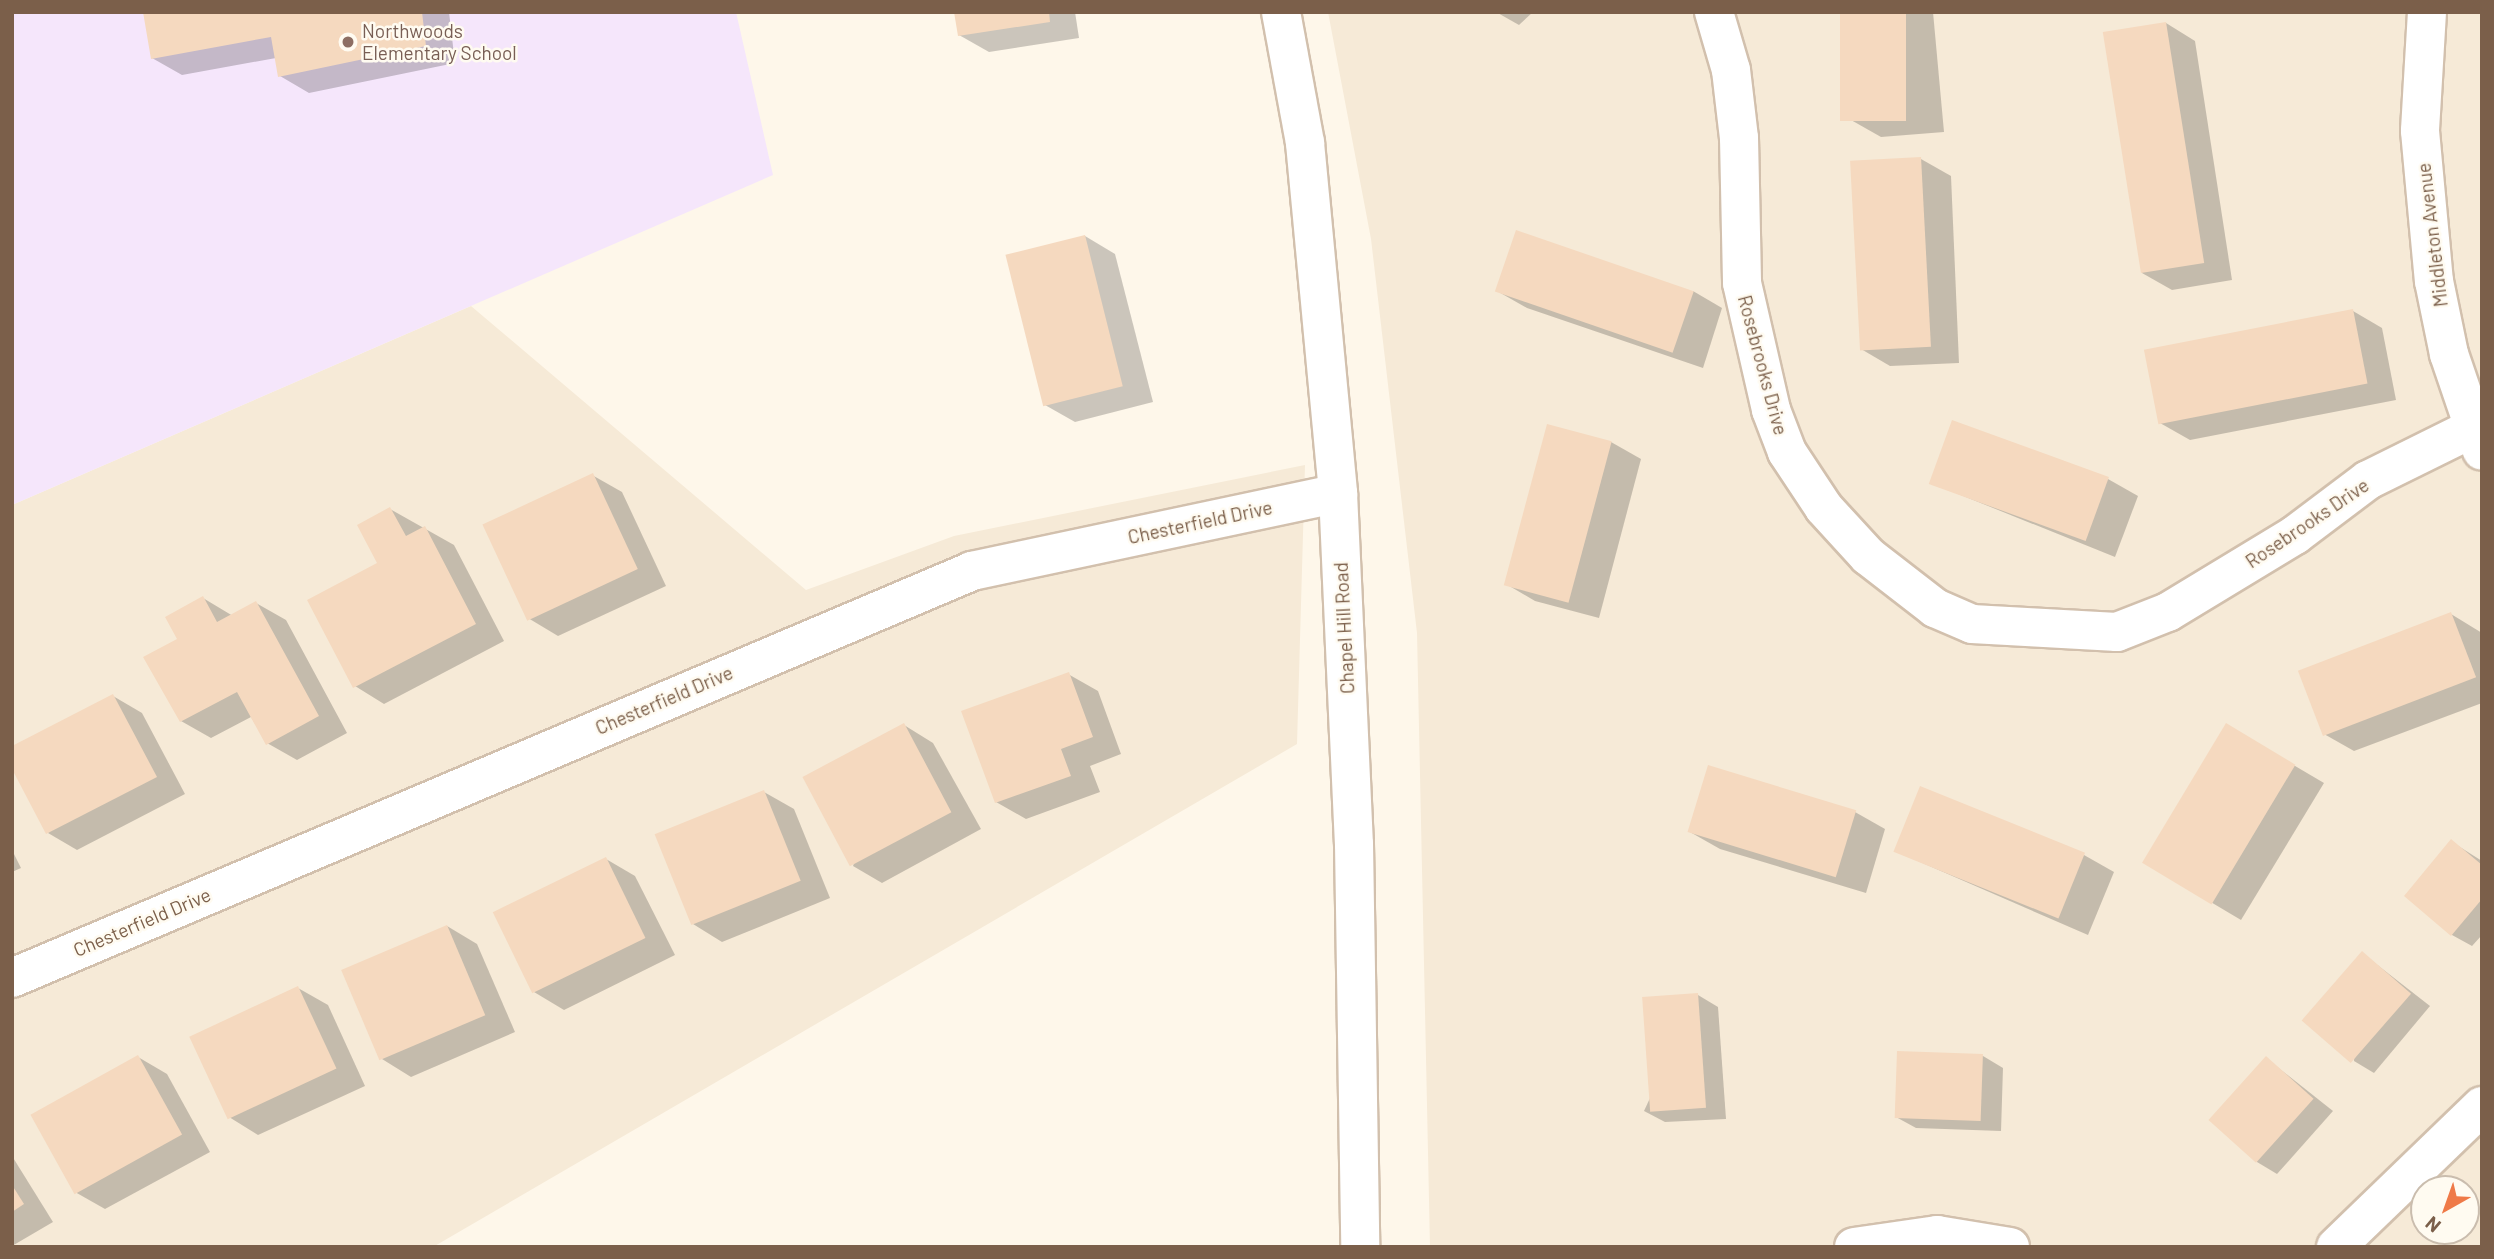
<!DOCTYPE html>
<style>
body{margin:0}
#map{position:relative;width:2494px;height:1259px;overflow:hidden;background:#fef7ea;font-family:Barlow,sans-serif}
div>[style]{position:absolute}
.residential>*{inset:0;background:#f6ead7}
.education>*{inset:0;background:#f5e6fb}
.shadow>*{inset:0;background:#0003}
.building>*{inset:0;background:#f5d9bf;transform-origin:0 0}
.roads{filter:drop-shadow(2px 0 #d2c0ad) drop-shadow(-2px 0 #d2c0ad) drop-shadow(0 2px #d2c0ad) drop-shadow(0 -2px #d2c0ad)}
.minor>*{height:38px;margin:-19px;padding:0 19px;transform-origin:19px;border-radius:19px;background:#fff}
.secondary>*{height:38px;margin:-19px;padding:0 19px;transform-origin:19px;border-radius:19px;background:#fff}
.dots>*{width:19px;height:19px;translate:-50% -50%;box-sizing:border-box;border:4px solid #fffbf1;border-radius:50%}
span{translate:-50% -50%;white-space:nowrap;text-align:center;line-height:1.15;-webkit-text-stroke:5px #fffbf1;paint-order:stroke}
.education-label{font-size:19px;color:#785e54}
.left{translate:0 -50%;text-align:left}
.street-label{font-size:19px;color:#7b5f4a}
.frame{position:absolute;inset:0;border:14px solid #7b5f4a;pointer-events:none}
.north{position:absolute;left:2410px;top:1175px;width:70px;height:70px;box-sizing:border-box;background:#fffbf1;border:2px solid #cabdae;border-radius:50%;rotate:220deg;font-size:19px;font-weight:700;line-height:28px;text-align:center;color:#7b5f4a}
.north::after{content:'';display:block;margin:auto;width:24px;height:32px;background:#ef7a48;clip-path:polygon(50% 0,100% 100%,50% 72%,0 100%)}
</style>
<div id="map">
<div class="residential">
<div style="clip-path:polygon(evenodd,1328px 12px,2482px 12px,2482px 1247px,1430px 1247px,1417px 633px,1371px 239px,1328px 12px,2424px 1189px,2466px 1189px,2466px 1231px,2424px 1231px,2424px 1189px)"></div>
<div style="clip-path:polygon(471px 306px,806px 590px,954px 536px,1305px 465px,1297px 744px,433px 1247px,12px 1247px,12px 505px)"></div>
</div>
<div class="education">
<div style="clip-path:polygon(12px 12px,736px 12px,773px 175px,12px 505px)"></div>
</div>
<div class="shadow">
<div style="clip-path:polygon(145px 12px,449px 12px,455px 63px,309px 93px,280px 76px,276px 58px,182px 75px,152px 58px)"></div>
<div style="clip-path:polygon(956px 12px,1075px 12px,1079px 38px,989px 52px,959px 35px)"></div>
<div style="clip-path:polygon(1496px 12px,1533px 12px,1519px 25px)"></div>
<div style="clip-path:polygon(1842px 12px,1933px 12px,1944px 132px,1881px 137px,1851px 120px)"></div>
<div style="clip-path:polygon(2166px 23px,2195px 41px,2232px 280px,2172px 290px,2142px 273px)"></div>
<div style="clip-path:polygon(1921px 159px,1951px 176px,1959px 363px,1890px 366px,1861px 349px)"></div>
<div style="clip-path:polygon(1085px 236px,1115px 254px,1153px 402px,1075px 422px,1045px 405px)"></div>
<div style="clip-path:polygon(1497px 291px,1693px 291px,1722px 308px,1703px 368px,1527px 308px)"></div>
<div style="clip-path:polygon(2353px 311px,2382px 328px,2396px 400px,2190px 440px,2160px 423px)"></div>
<div style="clip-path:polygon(1611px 442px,1641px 459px,1599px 618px,1535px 601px,1506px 584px)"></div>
<div style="clip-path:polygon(592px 475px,622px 492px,666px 586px,558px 636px,528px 618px)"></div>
<div style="clip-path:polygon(2108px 479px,2138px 496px,2115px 557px,1931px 483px)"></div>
<div style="clip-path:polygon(390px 509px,454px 545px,504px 641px,384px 704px,355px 686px)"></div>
<div style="clip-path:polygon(203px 598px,233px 616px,256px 603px,286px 620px,347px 733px,297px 760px,267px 743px,251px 717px,211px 738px,181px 721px,179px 639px)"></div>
<div style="clip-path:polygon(2451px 614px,2482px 633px,2482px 703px,2354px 751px,2324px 734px)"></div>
<div style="clip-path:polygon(1068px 674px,1098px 691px,1121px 754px,1090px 766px,1100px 792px,1026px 819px,996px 802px)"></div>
<div style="clip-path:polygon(113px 696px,142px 713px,185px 794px,77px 850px,48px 833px)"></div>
<div style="clip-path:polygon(904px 725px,933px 743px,981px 829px,882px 883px,853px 866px)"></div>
<div style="clip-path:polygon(2256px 743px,2324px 783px,2241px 920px,2145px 863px)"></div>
<div style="clip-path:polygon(764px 792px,794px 809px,830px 898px,722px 942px,693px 924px)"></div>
<div style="clip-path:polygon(1855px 812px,1885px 829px,1866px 893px,1720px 849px,1690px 832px)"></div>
<div style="clip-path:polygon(2452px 842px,2482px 861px,2482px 935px,2472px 946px,2452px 935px)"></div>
<div style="clip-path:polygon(12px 850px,21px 868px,12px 872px)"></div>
<div style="clip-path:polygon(1895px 851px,2084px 855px,2114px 872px,2088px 935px)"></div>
<div style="clip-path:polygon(606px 859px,635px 876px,675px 955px,564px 1010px,534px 992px)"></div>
<div style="clip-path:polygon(447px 926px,477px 944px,515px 1032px,411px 1077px,382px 1059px)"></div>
<div style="clip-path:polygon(2362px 953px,2430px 1006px,2374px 1073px,2354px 1061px)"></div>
<div style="clip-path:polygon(298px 988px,328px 1005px,365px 1086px,258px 1135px,229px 1117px)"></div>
<div style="clip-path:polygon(1698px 995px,1718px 1007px,1726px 1119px,1665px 1122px,1644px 1111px)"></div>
<div style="clip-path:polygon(1898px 1053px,1983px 1056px,2003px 1068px,2001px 1131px,1916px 1128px,1896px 1117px)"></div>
<div style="clip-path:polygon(138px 1057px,167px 1074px,210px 1152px,105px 1209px,75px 1192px)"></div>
<div style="clip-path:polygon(2266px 1058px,2333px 1111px,2277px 1174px,2257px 1162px)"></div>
<div style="clip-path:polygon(12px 1156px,53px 1222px,12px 1246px)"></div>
</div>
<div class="building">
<div style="clip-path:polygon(143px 12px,422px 12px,426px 46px,278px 77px,271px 37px,151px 59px)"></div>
<div style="clip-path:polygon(954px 12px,1049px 12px,1050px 22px,958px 36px)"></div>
<div style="left:1840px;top:12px;width:66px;height:109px"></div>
<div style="left:2166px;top:22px;width:244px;height:64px;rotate:81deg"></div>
<div style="left:1921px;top:157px;width:190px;height:71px;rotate:87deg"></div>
<div style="left:1516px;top:230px;width:188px;height:65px;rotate:19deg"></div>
<div style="left:1085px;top:235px;width:156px;height:82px;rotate:76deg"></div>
<div style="left:2353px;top:309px;width:76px;height:213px;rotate:79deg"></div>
<div style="left:1952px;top:420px;width:167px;height:68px;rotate:20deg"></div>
<div style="left:1547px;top:424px;width:67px;height:167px;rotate:15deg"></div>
<div style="left:593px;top:473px;width:106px;height:122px;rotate:65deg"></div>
<div style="clip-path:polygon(390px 507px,406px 536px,425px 526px,476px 624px,353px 688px,307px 600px,377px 563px,357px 525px)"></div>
<div style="clip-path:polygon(203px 596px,217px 622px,256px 601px,319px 716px,266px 745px,237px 692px,180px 722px,143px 657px,177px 639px,165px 617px)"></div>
<div style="left:2451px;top:612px;width:70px;height:164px;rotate:69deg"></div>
<div style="clip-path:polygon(1069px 672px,1093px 737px,1061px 749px,1071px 776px,995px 803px,961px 711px)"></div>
<div style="clip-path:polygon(113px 694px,157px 777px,46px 834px,12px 769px,12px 746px)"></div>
<div style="left:904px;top:723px;width:101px;height:115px;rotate:62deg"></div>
<div style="left:2226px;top:723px;width:81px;height:163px;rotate:31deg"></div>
<div style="left:1708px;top:765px;width:155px;height:70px;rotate:17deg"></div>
<div style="left:1920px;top:786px;width:178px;height:71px;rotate:22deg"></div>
<div style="left:764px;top:790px;width:98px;height:118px;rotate:68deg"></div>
<div style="clip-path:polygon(2451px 839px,2482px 865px,2482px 899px,2451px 936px,2404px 896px)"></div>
<div style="left:606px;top:857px;width:90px;height:126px;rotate:64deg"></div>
<div style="left:447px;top:925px;width:98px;height:115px;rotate:67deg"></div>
<div style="left:2362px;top:951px;width:65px;height:92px;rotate:41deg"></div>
<div style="left:298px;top:986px;width:91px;height:120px;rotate:65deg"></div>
<div style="left:1698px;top:993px;width:115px;height:56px;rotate:86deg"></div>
<div style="left:1897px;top:1051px;width:86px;height:67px;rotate:2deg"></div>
<div style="left:138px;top:1055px;width:91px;height:123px;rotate:61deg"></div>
<div style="left:2266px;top:1056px;width:64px;height:86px;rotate:42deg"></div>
<div style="clip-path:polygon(12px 1185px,24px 1204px,12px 1212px)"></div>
</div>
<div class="roads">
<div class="minor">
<div style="left:1714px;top:12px;width:60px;rotate:73.7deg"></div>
<div style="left:1731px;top:70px;width:68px;rotate:83.3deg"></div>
<div style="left:1739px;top:138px;width:145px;rotate:88.8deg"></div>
<div style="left:1742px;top:283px;width:130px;rotate:77.1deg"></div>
<div style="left:1771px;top:410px;width:45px;rotate:69.1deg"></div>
<div style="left:1787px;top:452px;width:67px;rotate:56.5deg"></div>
<div style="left:1824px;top:508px;width:65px;rotate:47.5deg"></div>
<div style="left:1868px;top:556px;width:85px;rotate:37.8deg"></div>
<div style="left:1935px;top:608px;width:40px;rotate:23.4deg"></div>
<div style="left:1972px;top:624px;width:145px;rotate:3.2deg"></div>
<div style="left:2117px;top:632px;width:55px;rotate:-21.4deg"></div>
<div style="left:2168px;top:612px;width:149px;rotate:-31.2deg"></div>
<div style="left:2295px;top:535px;width:91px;rotate:-37deg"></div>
<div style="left:2368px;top:480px;width:115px;rotate:-26.3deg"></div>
<div style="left:2427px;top:12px;width:119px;rotate:93.4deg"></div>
<div style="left:2420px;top:131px;width:151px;rotate:84.7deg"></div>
<div style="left:2434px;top:281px;width:75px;rotate:78.4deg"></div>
<div style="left:2449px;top:354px;width:102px;rotate:71.2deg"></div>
<div style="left:12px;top:978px;width:1043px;rotate:-22.97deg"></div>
<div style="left:972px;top:571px;width:374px;rotate:-12deg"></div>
<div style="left:1854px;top:1247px;width:84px;rotate:-8.2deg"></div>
<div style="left:1937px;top:1235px;width:74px;rotate:9.3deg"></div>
<div style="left:2336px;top:1247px;width:203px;rotate:-44deg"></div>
</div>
<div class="secondary">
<div style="left:1281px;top:12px;width:133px;rotate:79.6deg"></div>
<div style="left:1305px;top:143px;width:352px;rotate:84.6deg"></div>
<div style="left:1338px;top:493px;width:351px;rotate:87.4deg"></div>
<div style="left:1354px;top:844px;width:403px;rotate:89.1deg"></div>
</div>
</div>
<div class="dots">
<div style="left:348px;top:42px;background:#8d6e63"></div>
</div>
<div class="education-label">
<span class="left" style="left:362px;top:42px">Northwoods<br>Elementary School</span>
</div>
<div class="street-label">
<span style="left:2432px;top:235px;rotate:-97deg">Middleton Avenue</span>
<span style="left:1763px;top:365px;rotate:75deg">Rosebrooks Drive</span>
<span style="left:1200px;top:522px;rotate:-12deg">Chesterfield Drive</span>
<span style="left:2307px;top:523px;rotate:-34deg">Rosebrooks Drive</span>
<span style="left:1344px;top:628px;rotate:-93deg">Chapel Hill Road</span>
<span style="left:664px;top:700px;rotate:-23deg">Chesterfield Drive</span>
<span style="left:142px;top:922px;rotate:-23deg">Chesterfield Drive</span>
</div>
<div class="frame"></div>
<div class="north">N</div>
</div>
